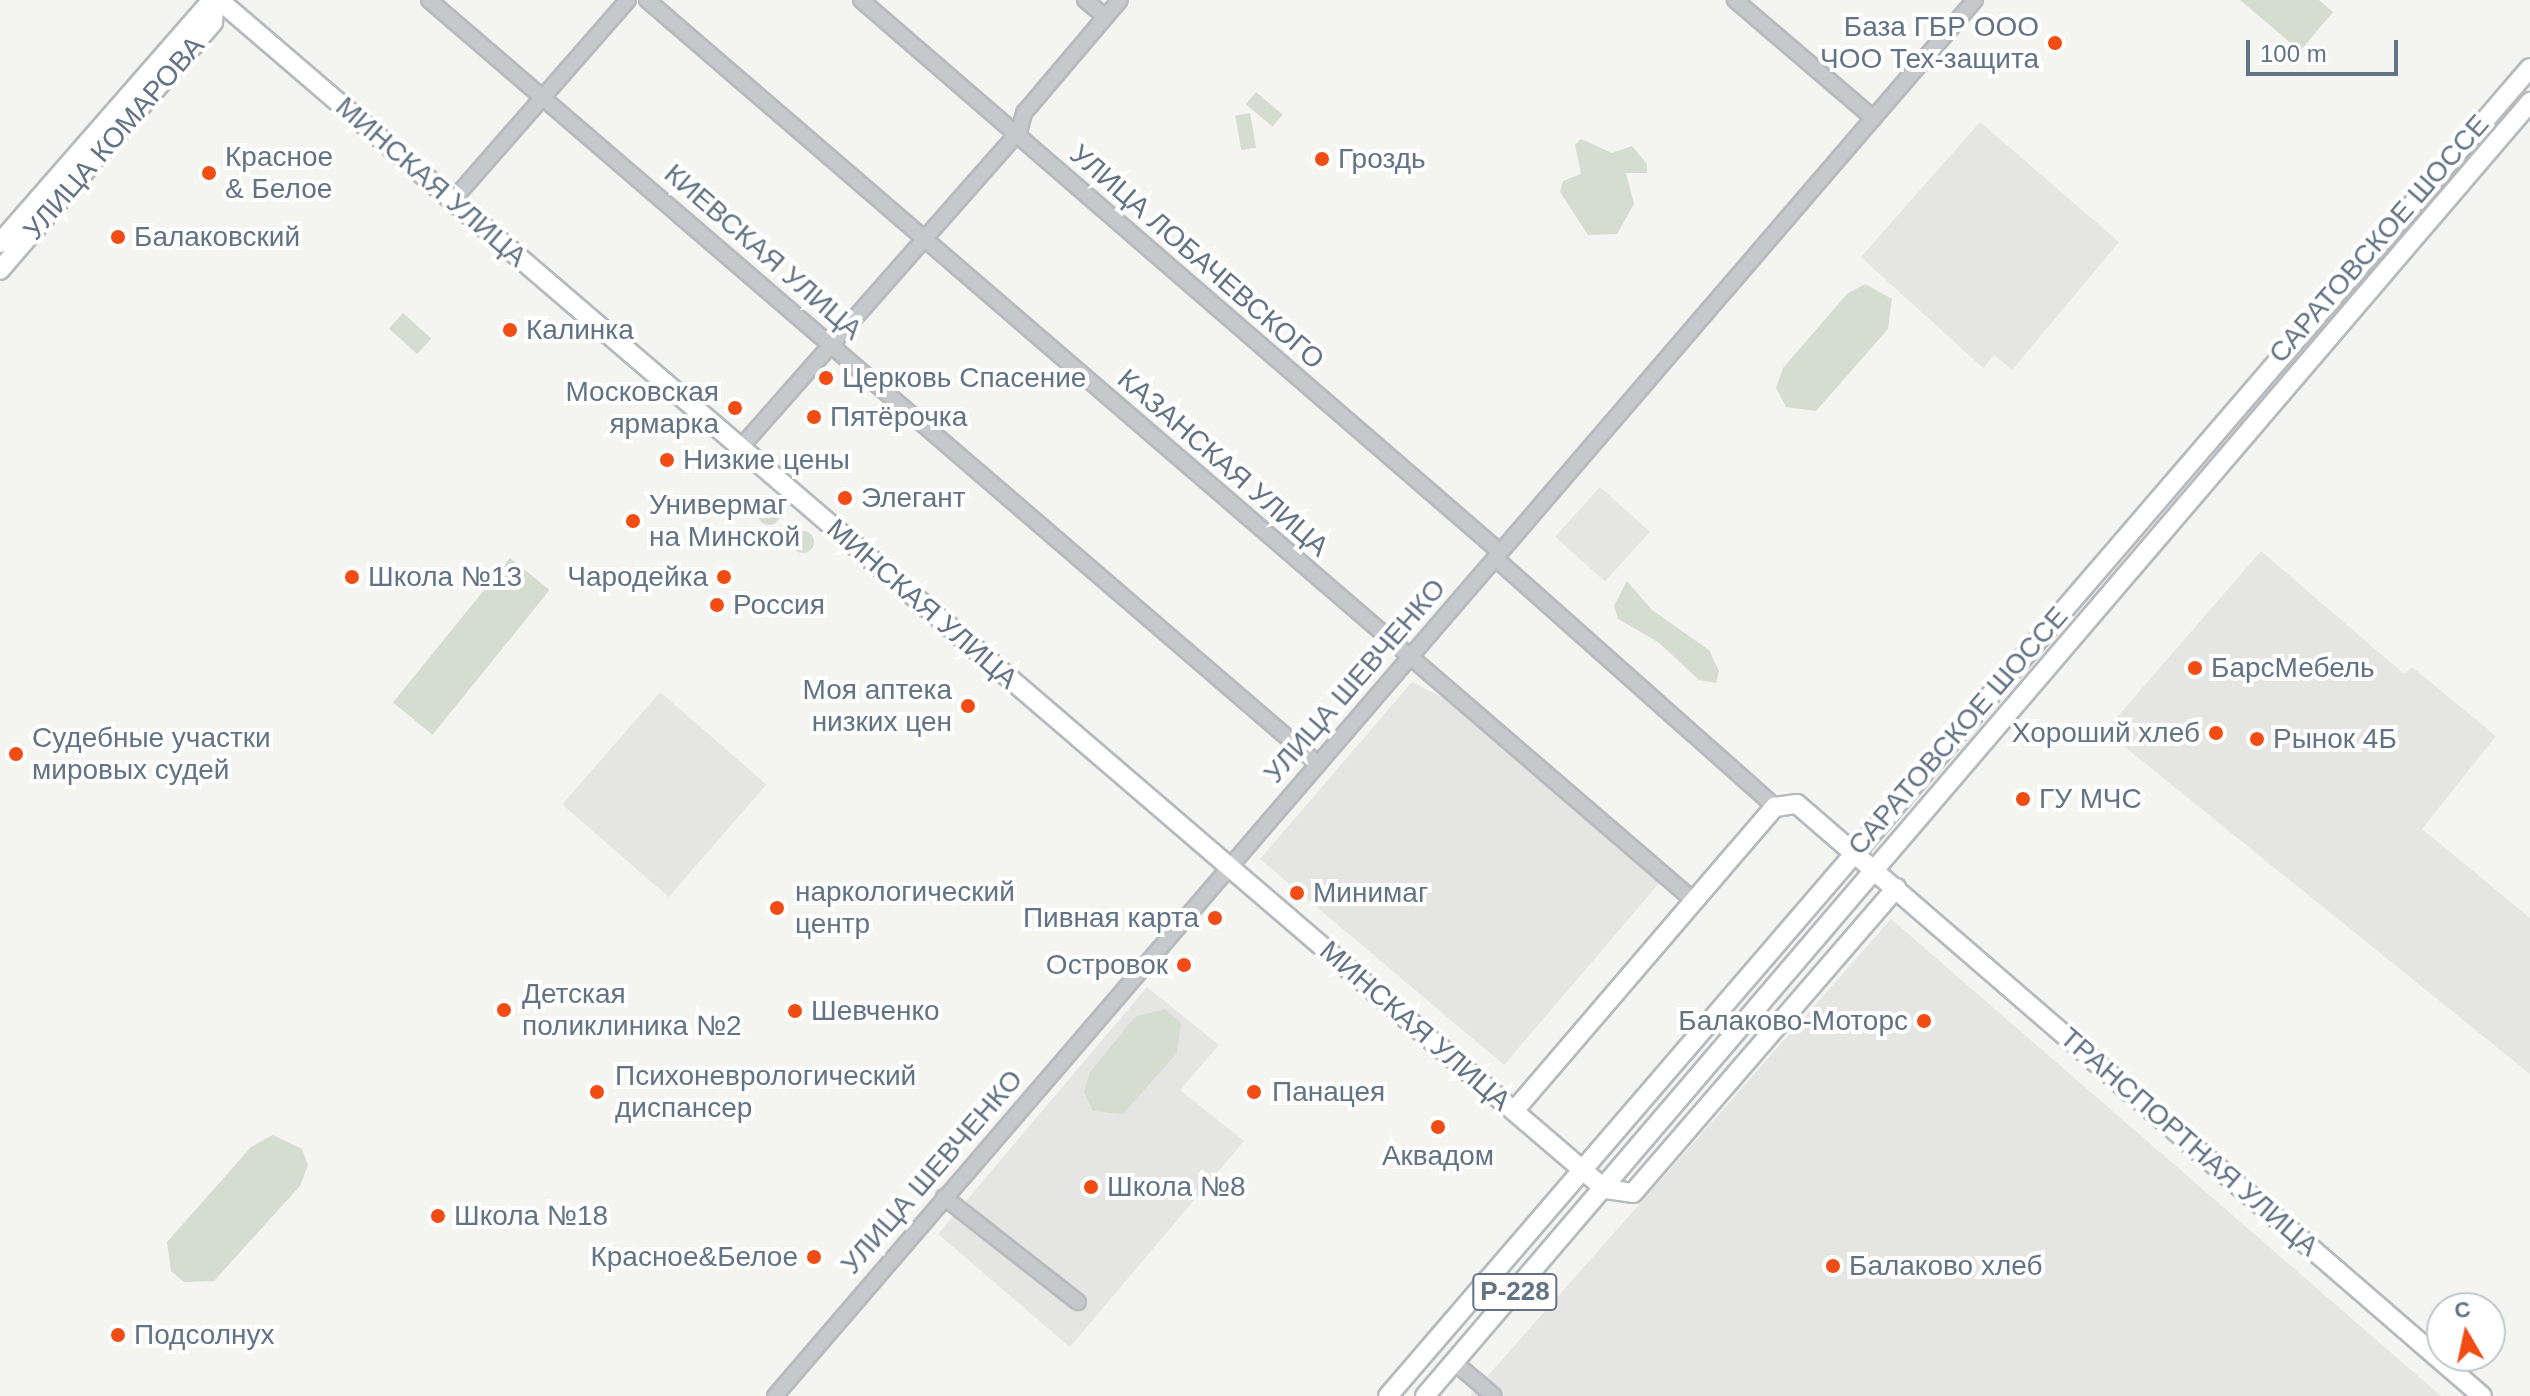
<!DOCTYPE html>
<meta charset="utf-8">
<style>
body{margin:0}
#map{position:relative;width:2530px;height:1396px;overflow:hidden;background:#f4f5f0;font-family:Helvetica,sans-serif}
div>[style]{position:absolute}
.built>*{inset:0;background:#e5e6e3;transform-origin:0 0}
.green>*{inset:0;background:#d5dcd0;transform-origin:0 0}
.round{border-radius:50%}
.roads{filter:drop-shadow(2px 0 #b6babe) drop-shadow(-2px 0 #b6babe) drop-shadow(0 2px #b6babe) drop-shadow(0 -2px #b6babe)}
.minor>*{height:14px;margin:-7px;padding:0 7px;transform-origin:7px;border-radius:7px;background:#c6c9cc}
.major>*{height:18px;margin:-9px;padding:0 9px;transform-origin:9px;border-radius:9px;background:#fff}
.dots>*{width:22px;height:22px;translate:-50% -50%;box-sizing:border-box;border:4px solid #fff;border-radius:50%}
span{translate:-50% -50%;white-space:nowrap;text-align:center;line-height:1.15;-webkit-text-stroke:8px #fff;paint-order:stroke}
.shield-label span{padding:2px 6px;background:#fff;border:2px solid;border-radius:6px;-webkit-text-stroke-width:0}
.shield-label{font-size:26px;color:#617384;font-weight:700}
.poi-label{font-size:28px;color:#617384}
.right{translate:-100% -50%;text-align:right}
.left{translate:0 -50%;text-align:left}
.street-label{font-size:28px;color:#617384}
.north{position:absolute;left:2426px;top:1292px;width:80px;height:80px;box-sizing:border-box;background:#fff;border:2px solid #c0c7ce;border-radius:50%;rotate:351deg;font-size:22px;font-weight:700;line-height:32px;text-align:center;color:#617384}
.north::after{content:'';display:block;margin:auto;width:28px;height:36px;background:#f14c13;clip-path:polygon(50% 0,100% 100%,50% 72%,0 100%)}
.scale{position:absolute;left:2246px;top:40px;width:152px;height:36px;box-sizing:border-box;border:4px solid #617384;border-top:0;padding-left:10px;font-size:24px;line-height:28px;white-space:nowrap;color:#617384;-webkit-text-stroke:6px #fff;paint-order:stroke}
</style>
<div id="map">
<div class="built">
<div style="clip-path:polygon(1980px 122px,2119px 242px,2012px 370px,1994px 355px,1983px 368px,1861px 257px)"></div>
<div style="left:1600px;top:487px;width:67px;height:67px;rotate:42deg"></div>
<div style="clip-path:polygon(2261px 551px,2404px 674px,2412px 667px,2496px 736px,2422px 829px,2530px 918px,2530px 1074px,2105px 731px)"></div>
<div style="clip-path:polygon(1412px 682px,1444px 698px,1661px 881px,1504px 1065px,1260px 859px)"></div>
<div style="left:660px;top:692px;width:141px;height:149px;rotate:41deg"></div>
<div style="clip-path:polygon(1891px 919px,2441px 1396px,1470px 1396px)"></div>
<div style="clip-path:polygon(1147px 987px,1219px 1045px,1180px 1090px,1244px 1141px,1070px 1347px,938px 1234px)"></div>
</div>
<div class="green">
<div style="clip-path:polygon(2240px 0,2319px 0,2333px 12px,2300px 51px)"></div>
<div style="left:1256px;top:92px;width:35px;height:16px;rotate:40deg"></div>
<div style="left:1250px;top:113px;width:35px;height:15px;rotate:80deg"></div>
<div style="clip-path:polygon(1581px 139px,1612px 153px,1632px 146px,1647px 164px,1647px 173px,1626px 173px,1634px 204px,1617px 234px,1588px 235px,1560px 192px,1563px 181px,1581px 174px,1575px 145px)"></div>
<div style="clip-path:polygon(1865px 284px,1892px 299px,1888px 329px,1816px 411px,1786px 407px,1776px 388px,1783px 368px,1847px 294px)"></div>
<div style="left:403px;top:313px;width:38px;height:21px;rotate:42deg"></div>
<div class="round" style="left:758px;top:503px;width:22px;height:22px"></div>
<div class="round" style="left:792px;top:531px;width:22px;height:22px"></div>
<div style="left:510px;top:558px;width:51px;height:186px;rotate:39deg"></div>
<div style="clip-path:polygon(1627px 581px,1652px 610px,1709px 650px,1719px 671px,1716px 683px,1699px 680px,1658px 642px,1618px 619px,1614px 606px)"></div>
<div style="clip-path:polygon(1165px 1009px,1181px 1023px,1177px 1053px,1123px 1114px,1093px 1111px,1084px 1092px,1090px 1072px,1135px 1017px)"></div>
<div style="clip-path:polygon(273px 1135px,302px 1149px,308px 1165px,300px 1186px,214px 1281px,184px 1282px,171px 1271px,167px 1242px,251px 1147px)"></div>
</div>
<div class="roads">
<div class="minor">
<div style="left:429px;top:0;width:1171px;rotate:40.67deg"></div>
<div style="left:647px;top:0;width:1381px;rotate:40.71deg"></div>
<div style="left:861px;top:0;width:844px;rotate:40.82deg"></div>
<div style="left:1085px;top:0;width:26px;rotate:40deg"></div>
<div style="left:1735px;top:0;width:182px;rotate:40.5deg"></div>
<div style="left:452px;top:201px;width:267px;rotate:-48.8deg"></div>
<div style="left:741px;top:447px;width:420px;rotate:-48.6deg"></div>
<div style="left:1019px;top:132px;width:20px;rotate:-75deg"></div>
<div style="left:1024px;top:113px;width:148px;rotate:-49.7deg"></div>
<div style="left:1495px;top:558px;width:375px;rotate:41.6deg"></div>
<div style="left:944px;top:1197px;width:170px;rotate:38.1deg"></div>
<div style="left:1454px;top:1362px;width:52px;rotate:40.4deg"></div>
<div style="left:775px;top:1396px;width:1841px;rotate:-49.32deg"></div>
</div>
<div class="major">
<div style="left:219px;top:0;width:1826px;rotate:40.63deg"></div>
<div style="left:1605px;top:1189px;width:28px;rotate:8deg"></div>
<div style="left:1633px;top:1193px;width:403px;rotate:-49.2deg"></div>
<div style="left:0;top:243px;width:322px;rotate:-48.9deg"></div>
<div style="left:0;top:270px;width:327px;rotate:-49.3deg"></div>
<div style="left:213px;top:22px;width:22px;rotate:-85deg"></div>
<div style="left:1514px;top:1111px;width:401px;rotate:-49.4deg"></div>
<div style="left:1775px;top:807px;width:22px;rotate:-8deg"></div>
<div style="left:1797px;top:804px;width:905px;rotate:40.83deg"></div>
<div style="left:1388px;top:1396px;width:1751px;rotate:-49.31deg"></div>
<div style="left:1425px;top:1396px;width:1702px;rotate:-49.5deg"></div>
</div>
</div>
<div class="dots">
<div style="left:2055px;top:43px;background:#f14c13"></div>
<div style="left:1322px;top:159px;background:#f14c13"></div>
<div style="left:209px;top:173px;background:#f14c13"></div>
<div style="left:118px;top:237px;background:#f14c13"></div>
<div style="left:510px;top:330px;background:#f14c13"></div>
<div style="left:826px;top:378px;background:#f14c13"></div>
<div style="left:735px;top:408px;background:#f14c13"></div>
<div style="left:814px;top:417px;background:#f14c13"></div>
<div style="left:667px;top:460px;background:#f14c13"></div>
<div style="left:845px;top:498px;background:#f14c13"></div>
<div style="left:633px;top:521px;background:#f14c13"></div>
<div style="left:352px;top:577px;background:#f14c13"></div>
<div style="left:724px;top:577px;background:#f14c13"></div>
<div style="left:717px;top:605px;background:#f14c13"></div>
<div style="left:2195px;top:668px;background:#f14c13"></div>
<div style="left:968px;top:706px;background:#f14c13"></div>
<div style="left:2216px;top:733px;background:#f14c13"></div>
<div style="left:2257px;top:739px;background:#f14c13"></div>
<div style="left:16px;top:754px;background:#f14c13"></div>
<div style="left:2023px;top:799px;background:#f14c13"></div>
<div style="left:1297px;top:893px;background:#f14c13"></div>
<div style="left:777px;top:908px;background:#f14c13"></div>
<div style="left:1215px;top:918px;background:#f14c13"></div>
<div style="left:1184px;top:965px;background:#f14c13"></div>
<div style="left:504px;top:1010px;background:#f14c13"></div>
<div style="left:795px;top:1011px;background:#f14c13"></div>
<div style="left:1924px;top:1021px;background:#f14c13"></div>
<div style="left:597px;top:1092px;background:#f14c13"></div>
<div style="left:1254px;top:1092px;background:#f14c13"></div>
<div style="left:1438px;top:1127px;background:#f14c13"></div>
<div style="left:1091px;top:1187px;background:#f14c13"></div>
<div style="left:438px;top:1216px;background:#f14c13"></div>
<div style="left:814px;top:1257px;background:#f14c13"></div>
<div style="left:1833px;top:1266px;background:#f14c13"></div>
<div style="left:118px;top:1335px;background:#f14c13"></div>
</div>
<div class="shield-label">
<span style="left:1515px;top:1292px">Р-228</span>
</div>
<div class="poi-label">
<span class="right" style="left:2039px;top:43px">База ГБР ООО<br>ЧОО Тех-защита</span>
<span class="left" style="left:225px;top:173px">Красное<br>&amp; Белое</span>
<span class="left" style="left:1338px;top:159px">Гроздь</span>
<span class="left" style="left:134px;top:237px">Балаковский</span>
<span class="left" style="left:526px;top:330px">Калинка</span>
<span class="left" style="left:842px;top:378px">Церковь Спасение</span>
<span class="right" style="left:719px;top:408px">Московская<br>ярмарка</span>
<span class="left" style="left:830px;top:417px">Пятёрочка</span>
<span class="left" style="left:683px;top:460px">Низкие цены</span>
<span class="left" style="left:861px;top:498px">Элегант</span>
<span class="left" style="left:649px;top:521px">Универмаг<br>на Минской</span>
<span class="left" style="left:368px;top:577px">Школа №13</span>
<span class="right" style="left:708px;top:577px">Чародейка</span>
<span class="left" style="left:733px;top:605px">Россия</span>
<span class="left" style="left:2211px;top:668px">БарсМебель</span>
<span class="right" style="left:952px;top:706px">Моя аптека<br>низких цен</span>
<span class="right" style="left:2200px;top:733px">Хороший хлеб</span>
<span class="left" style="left:32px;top:754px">Судебные участки<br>мировых судей</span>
<span class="left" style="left:2273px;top:739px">Рынок 4Б</span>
<span class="left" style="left:2039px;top:799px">ГУ МЧС</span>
<span class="left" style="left:795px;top:908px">наркологический<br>центр</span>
<span class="left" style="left:1313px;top:893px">Минимаг</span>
<span class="right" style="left:1199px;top:918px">Пивная карта</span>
<span class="right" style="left:1168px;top:965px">Островок</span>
<span class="left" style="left:522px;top:1010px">Детская<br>поликлиника №2</span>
<span class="left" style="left:811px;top:1011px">Шевченко</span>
<span class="right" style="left:1908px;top:1021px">Балаково-Моторс</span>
<span class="left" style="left:615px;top:1092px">Психоневрологический<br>диспансер</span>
<span class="left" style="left:1272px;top:1092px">Панацея</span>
<span style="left:1438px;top:1156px">Аквадом</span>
<span class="left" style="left:1107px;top:1187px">Школа №8</span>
<span class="left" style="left:454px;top:1216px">Школа №18</span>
<span class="right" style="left:798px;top:1257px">Красное&amp;Белое</span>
<span class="left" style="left:1849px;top:1266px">Балаково хлеб</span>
<span class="left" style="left:134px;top:1335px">Подсолнух</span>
</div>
<div class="street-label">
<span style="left:114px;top:138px;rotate:-49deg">УЛИЦА КОМАРОВА</span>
<span style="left:431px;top:182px;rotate:41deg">МИНСКАЯ УЛИЦА</span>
<span style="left:2379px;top:239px;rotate:-49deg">САРАТОВСКОЕ ШОССЕ</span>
<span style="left:763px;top:252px;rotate:41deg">КИЕВСКАЯ УЛИЦА</span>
<span style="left:1197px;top:257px;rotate:41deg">УЛИЦА ЛОБАЧЕВСКОГО</span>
<span style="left:1223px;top:463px;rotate:41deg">КАЗАНСКАЯ УЛИЦА</span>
<span style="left:922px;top:604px;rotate:41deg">МИНСКАЯ УЛИЦА</span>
<span style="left:1355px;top:681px;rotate:-49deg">УЛИЦА ШЕВЧЕНКО</span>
<span style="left:1958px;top:731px;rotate:-49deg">САРАТОВСКОЕ ШОССЕ</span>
<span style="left:1415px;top:1026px;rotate:41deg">МИНСКАЯ УЛИЦА</span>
<span style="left:2189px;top:1142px;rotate:41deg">ТРАНСПОРТНАЯ УЛИЦА</span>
<span style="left:932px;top:1172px;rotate:-49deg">УЛИЦА ШЕВЧЕНКО</span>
</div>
<div class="north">С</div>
<div class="scale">100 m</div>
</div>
